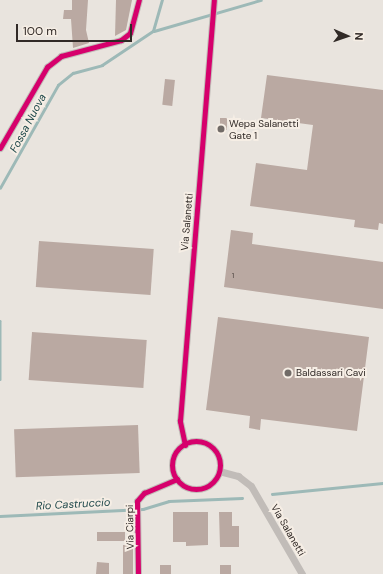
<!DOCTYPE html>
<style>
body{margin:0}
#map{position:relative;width:383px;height:574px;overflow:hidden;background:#e9e4de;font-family:"DM Sans",sans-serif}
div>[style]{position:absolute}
.stream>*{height:2.5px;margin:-1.25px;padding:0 1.25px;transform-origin:1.25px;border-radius:1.25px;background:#9db9b7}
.building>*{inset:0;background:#baa9a2;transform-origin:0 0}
.minor>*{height:7px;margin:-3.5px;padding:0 3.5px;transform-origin:3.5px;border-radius:3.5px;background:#c1bcb8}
.minor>.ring{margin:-3.5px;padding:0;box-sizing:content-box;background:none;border:7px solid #c1bcb8;border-radius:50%}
.cycleway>*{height:5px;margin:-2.5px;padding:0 2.5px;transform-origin:2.5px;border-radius:2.5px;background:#d6006c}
.cycleway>.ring{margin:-2.5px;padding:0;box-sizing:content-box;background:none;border:5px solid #d6006c;border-radius:50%}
.dots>*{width:11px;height:11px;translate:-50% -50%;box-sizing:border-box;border:2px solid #f6eee5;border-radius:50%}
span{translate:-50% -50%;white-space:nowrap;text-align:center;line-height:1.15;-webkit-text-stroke:4px #f6eee5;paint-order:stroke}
.number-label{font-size:8px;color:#534a46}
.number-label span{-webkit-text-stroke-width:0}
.poi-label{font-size:10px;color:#312a27}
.left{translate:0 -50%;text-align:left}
.street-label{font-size:10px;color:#312a27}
.water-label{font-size:11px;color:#224b4d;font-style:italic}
.north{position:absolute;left:327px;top:16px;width:40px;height:40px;-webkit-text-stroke:3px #f6eee5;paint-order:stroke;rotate:92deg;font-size:11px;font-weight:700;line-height:16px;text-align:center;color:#312a27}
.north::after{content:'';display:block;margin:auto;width:14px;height:18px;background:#312a27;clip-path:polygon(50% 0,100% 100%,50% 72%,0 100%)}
.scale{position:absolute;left:16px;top:24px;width:116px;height:18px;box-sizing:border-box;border:2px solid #312a27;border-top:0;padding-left:5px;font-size:12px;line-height:14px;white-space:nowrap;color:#312a27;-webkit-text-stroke:3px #f6eee5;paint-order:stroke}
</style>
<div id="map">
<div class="stream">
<div style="left:154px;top:31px;width:111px;rotate:-16.2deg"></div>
<div style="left:0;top:188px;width:118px;rotate:-60.6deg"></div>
<div style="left:58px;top:85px;width:19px;rotate:-39deg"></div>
<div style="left:73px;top:73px;width:30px;rotate:-15deg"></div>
<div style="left:102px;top:65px;width:61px;rotate:-33.7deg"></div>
<div style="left:153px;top:31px;width:32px;rotate:-74deg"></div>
<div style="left:0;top:321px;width:58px;rotate:90deg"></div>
<div style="left:272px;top:494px;width:112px;rotate:-5.7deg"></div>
<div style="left:0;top:516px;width:143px;rotate:-2.8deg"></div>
<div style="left:143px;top:509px;width:27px;rotate:-17deg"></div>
<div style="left:169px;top:501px;width:73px;rotate:-2.4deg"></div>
</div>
<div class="building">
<div style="clip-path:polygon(72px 0,88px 0,86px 30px,89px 43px,73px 48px,71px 19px,63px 19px,64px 10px,72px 10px)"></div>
<div style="clip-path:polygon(116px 0,132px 0,126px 30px,115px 36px)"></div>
<div style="clip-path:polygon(267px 75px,383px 90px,383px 224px,379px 223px,378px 230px,354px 227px,355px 220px,250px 206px,256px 163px,307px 170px,313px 125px,261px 118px)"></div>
<div style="left:165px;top:79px;width:10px;height:26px;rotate:6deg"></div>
<div style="left:220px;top:118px;width:7px;height:12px"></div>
<div style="clip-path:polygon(231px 230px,253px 233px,252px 244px,383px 262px,383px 309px,224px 287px)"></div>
<div style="left:39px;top:241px;width:115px;height:46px;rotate:4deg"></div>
<div style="clip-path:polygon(218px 317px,369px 337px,357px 431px,261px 419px,260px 430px,249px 428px,250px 416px,206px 410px)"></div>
<div style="left:32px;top:332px;width:115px;height:48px;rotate:4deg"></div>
<div style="left:138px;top:425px;width:48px;height:124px;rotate:88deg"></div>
<div style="clip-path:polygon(173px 512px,208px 512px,208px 545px,186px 546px,186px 542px,173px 542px)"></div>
<div style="clip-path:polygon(219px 512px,232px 512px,232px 526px,239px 526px,239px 547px,220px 547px)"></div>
<div style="left:125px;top:532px;width:9px;height:28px;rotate:90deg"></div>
<div style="left:123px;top:545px;width:10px;height:29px"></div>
<div style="clip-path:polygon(97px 562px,109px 563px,109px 574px,96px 574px)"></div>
<div style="left:160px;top:565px;width:11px;height:9px"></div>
<div style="left:220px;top:565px;width:11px;height:9px"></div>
</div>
<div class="minor">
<div style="left:0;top:148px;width:94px;rotate:-59.9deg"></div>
<div style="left:47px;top:67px;width:18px;rotate:-38deg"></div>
<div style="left:61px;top:56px;width:62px;rotate:-14.9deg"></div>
<div style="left:121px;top:40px;width:11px;rotate:-38deg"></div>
<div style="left:130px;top:33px;width:34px;rotate:-75deg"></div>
<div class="ring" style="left:172px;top:441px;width:41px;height:41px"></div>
<div style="left:185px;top:445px;width:25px;rotate:-102deg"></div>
<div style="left:180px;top:421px;width:422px;rotate:-85.4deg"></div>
<div style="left:219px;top:471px;width:20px;rotate:15deg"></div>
<div style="left:238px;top:476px;width:16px;rotate:38deg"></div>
<div style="left:251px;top:486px;width:102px;rotate:59.9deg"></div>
<div style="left:138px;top:574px;width:73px;rotate:-90.8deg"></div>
<div style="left:137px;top:501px;width:11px;rotate:-49deg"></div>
<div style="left:144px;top:493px;width:36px;rotate:-23deg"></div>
</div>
<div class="cycleway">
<div style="left:0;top:148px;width:94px;rotate:-59.9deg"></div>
<div style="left:47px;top:67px;width:18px;rotate:-38deg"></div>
<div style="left:61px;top:56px;width:62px;rotate:-14.9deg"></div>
<div style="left:121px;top:40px;width:11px;rotate:-38deg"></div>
<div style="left:130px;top:33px;width:34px;rotate:-75deg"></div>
<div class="ring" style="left:172px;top:441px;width:43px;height:43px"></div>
<div style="left:185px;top:445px;width:25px;rotate:-102deg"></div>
<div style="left:180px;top:421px;width:422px;rotate:-85.4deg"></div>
<div style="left:138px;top:574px;width:73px;rotate:-90.8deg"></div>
<div style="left:137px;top:501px;width:11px;rotate:-49deg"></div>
<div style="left:144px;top:493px;width:36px;rotate:-23deg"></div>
</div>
<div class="dots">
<div style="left:221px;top:129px;background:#716b67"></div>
<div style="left:288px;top:373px;background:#716b67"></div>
</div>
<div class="number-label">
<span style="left:233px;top:276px">1</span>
</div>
<div class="poi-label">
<span class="left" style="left:229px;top:129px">Wepa Salanetti<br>Gate 1</span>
<span class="left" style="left:296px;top:373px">Baldassari Cavi</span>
</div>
<div class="street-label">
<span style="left:187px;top:222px;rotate:-85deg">Via Salanetti</span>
<span style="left:130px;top:527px;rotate:-91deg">Via Ciarpi</span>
<span style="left:288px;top:530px;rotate:60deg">Via Salanetti</span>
</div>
<div class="water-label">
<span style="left:28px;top:123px;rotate:-62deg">Fossa Nuova</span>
<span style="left:73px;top:504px;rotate:-3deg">Rio Castruccio</span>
</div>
<div class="north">N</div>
<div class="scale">100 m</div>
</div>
